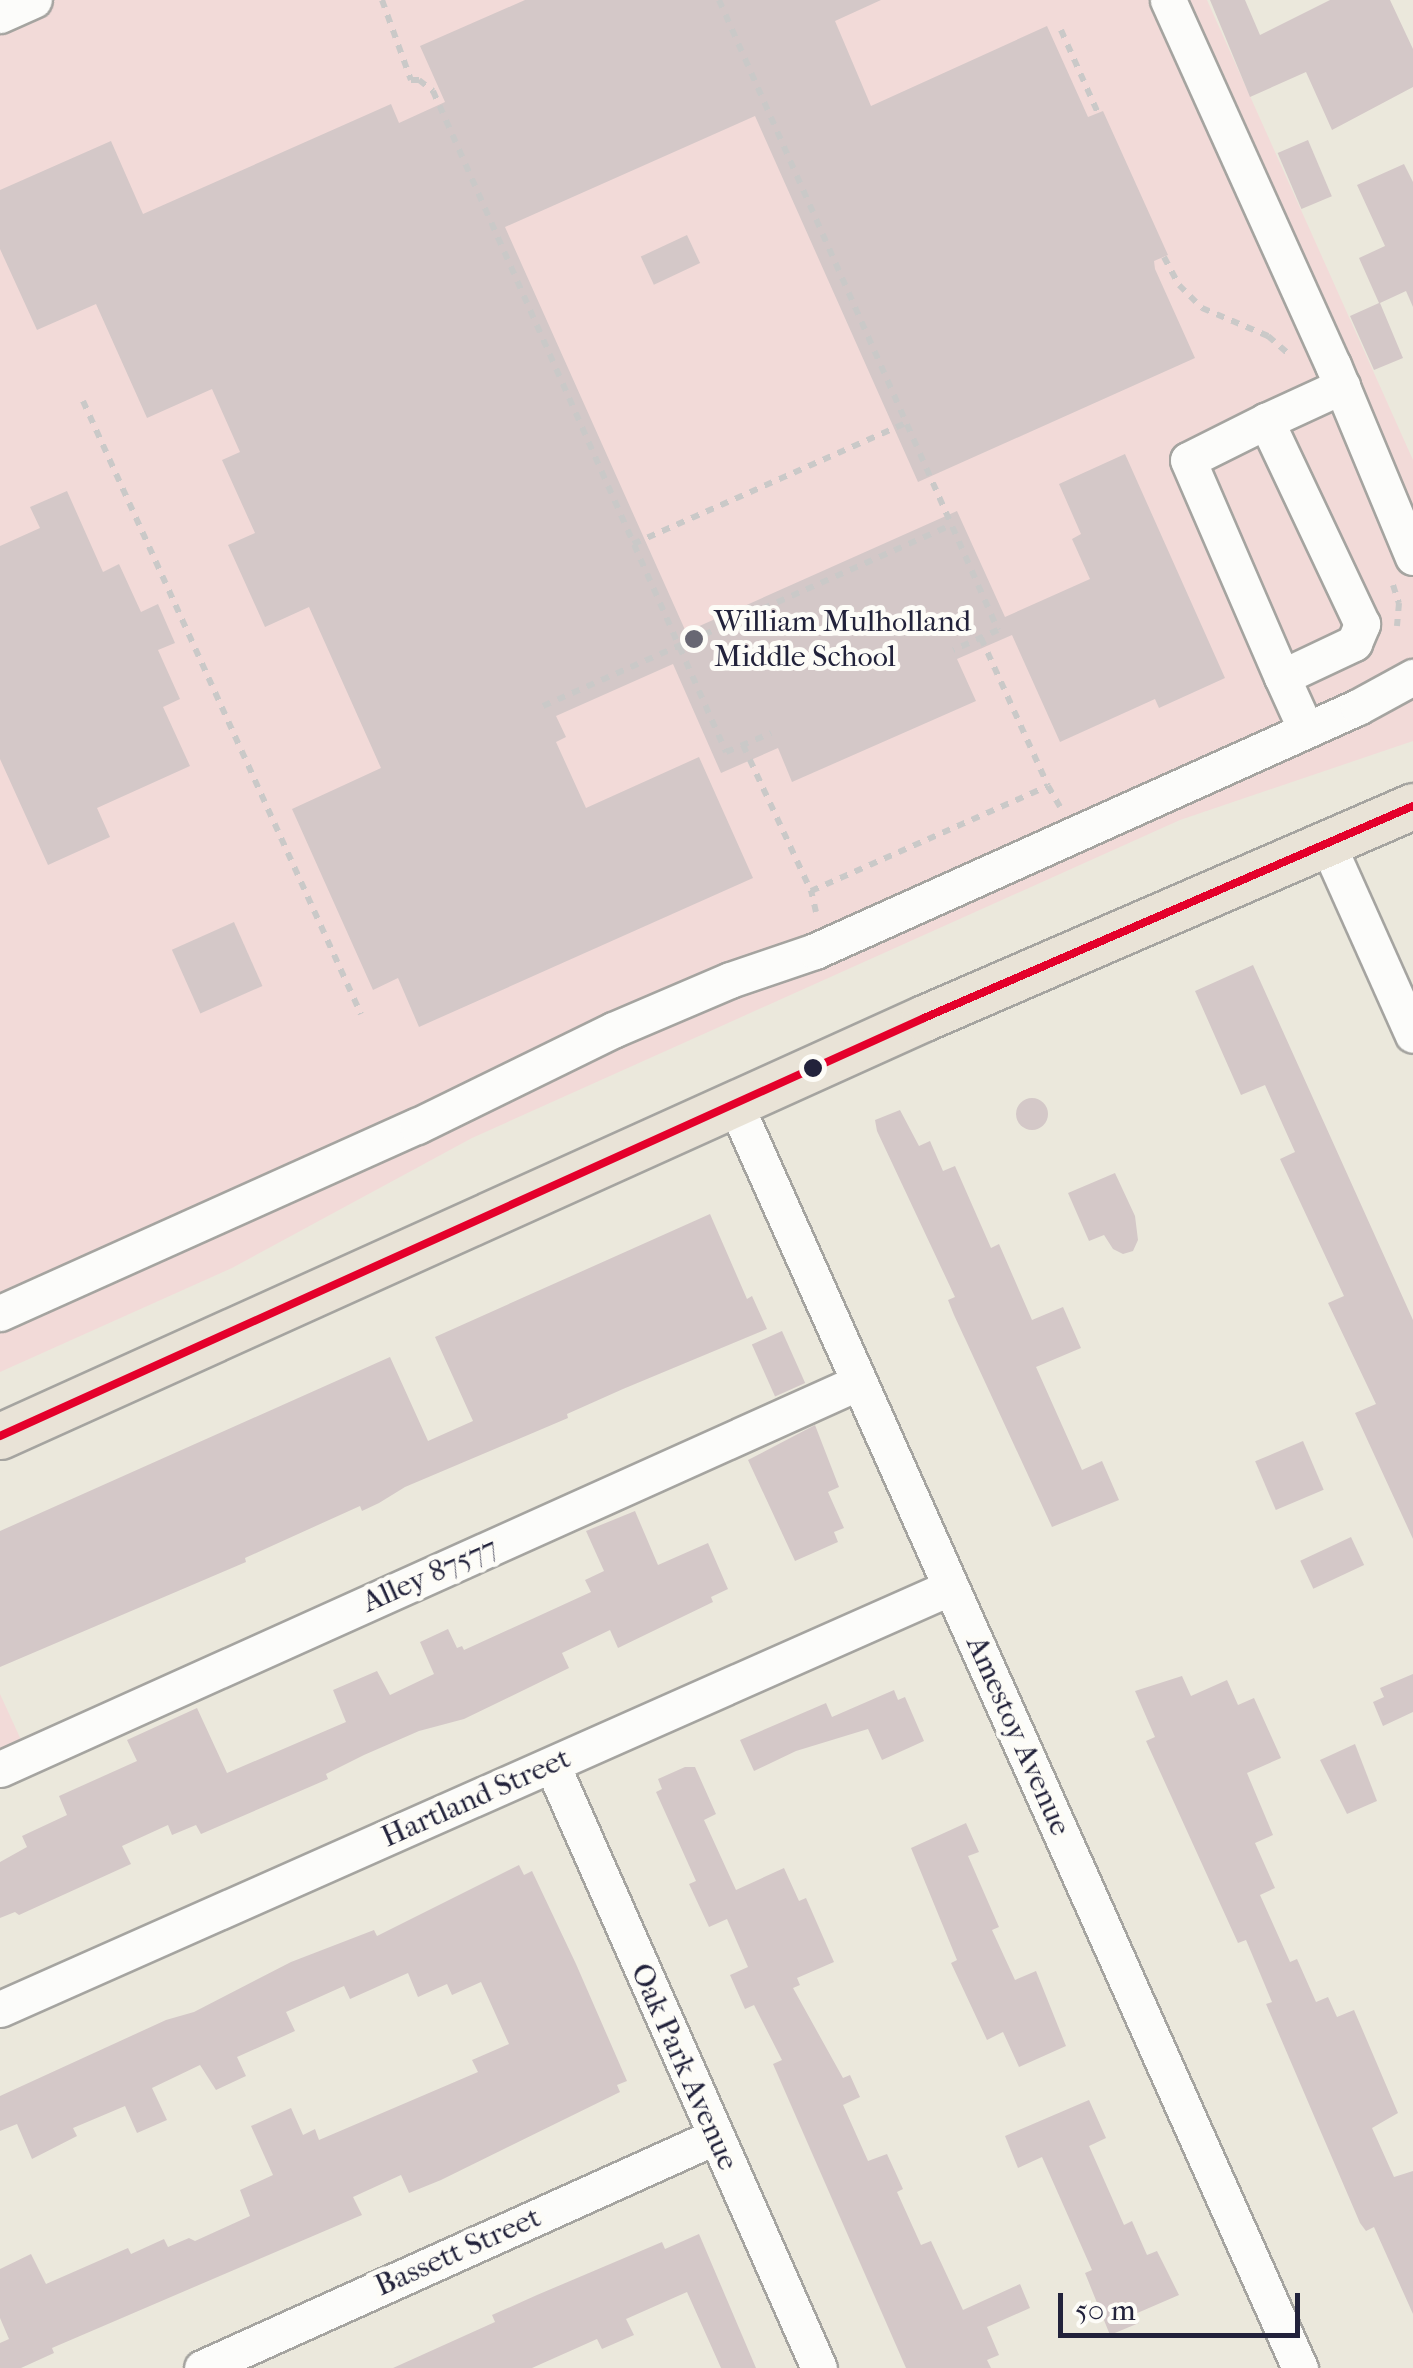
<!DOCTYPE html>
<style>
body{margin:0}
#map{position:relative;width:1413px;height:2368px;overflow:hidden;background:#ebe8dc;font-family:"IM FELL French Canon",serif}
div>[style]{position:absolute}
.built>*{inset:0;background:#f2dad8}
.building>*{inset:0;background:#d4c8c8;transform-origin:0 0}
.round{border-radius:50%}
.path>*{height:6px;margin-top:-3px;transform-origin:0;background:repeating-linear-gradient(90deg,#cac9c8 0 8px,transparent 0 16px)}
.roads{filter:drop-shadow(2px 0 #a5a4a0) drop-shadow(-2px 0 #a5a4a0) drop-shadow(0 2px #a5a4a0) drop-shadow(0 -2px #a5a4a0)}
.minor>*{height:35px;margin:-17.5px;padding:0 17.5px;transform-origin:17.5px;border-radius:17.5px;background:#fcfcfa}
.major>*{height:45px;margin:-22.5px;padding:0 22.5px;transform-origin:22.5px;border-radius:22.5px;background:#e9e3d7}
.bus-1>*{height:8px;margin:-4px;padding:0 4px;transform-origin:4px;border-radius:4px;background:#e4002b}
.dots>*{width:28px;height:28px;translate:-50% -50%;box-sizing:border-box;border:5px solid #fdfcf7;border-radius:50%}
span{translate:-50% -50%;white-space:nowrap;text-align:center;line-height:1.15;-webkit-text-stroke:10px #fdfcf7;paint-order:stroke}
.poi-label{font-size:30px;color:#22223b}
.left{translate:0 -50%;text-align:left}
.street-label{font-size:30px;color:#22223b}
.scale{position:absolute;left:1058px;top:2293px;width:242px;height:45px;box-sizing:border-box;border:5px solid #22223b;border-top:0;padding-left:12px;font-size:30px;line-height:35px;white-space:nowrap;color:#22223b;-webkit-text-stroke:8px #fdfcf7;paint-order:stroke}
</style>
<div id="map">
<div class="built">
<div style="clip-path:polygon(0 0,1207px 0,1413px 460px,1413px 741px,1180px 820px,472px 1138px,232px 1268px,0 1372px)"></div>
<div style="clip-path:polygon(0 1694px,22px 1742px,0 1751px)"></div>
</div>
<div class="building">
<div style="clip-path:polygon(525px 0,881px 0,835px 21px,871px 106px,1047px 26px,1088px 117px,1103px 111px,1168px 255px,1154px 261px,1155px 269px,1195px 358px,918px 482px,755px 116px,505px 227px,686px 632px,957px 511px,1005px 617px,1090px 579px,1072px 539px,1081px 534px,1059px 484px,1125px 454px,1225px 678px,1159px 708px,1155px 699px,1060px 742px,1012px 635px,957px 659px,976px 701px,792px 782px,778px 748px,721px 773px,673px 664px,556px 716px,566px 737px,556px 742px,586px 808px,699px 757px,753px 878px,419px 1027px,398px 978px,373px 990px,292px 809px,381px 768px,309px 607px,265px 627px,228px 545px,255px 533px,222px 460px,240px 452px,212px 389px,147px 418px,96px 304px,37px 330px,0 249px,0 190px,111px 141px,143px 214px,391px 104px,399px 123px,445px 102px,420px 46px)"></div>
<div style="clip-path:polygon(1210px 0,1245px 0,1260px 35px,1330px 0,1390px 0,1413px 49px,1413px 87px,1332px 130px,1306px 72px,1250px 97px)"></div>
<div style="left:1308px;top:140px;width:61px;height:33px;rotate:67deg"></div>
<div style="clip-path:polygon(1404px 164px,1413px 182px,1413px 307px,1406px 291px,1380px 303px,1403px 358px,1374px 370px,1350px 316px,1379px 303px,1359px 258px,1385px 246px,1357px 185px)"></div>
<div style="left:687px;top:235px;width:31px;height:51px;rotate:65deg"></div>
<div style="clip-path:polygon(67px 491px,103px 572px,119px 564px,141px 612px,158px 604px,175px 643px,158px 650px,180px 699px,163px 707px,190px 766px,97px 808px,110px 837px,48px 865px,0 759px,0 546px,40px 528px,30px 507px)"></div>
<div style="left:234px;top:922px;width:70px;height:68px;rotate:66deg"></div>
<div style="clip-path:polygon(1253px 965px,1413px 1320px,1413px 1539px,1355px 1413px,1376px 1404px,1328px 1303px,1344px 1296px,1280px 1159px,1295px 1152px,1265px 1085px,1241px 1095px,1195px 991px)"></div>
<div class="round" style="left:1016px;top:1098px;width:32px;height:32px"></div>
<div style="clip-path:polygon(900px 1110px,919px 1146px,930px 1141px,943px 1171px,955px 1166px,991px 1248px,999px 1244px,1032px 1320px,1063px 1307px,1081px 1348px,1036px 1367px,1082px 1470px,1102px 1461px,1119px 1500px,1052px 1527px,954px 1315px,948px 1300px,955px 1297px,877px 1131px,875px 1120px)"></div>
<div style="clip-path:polygon(1115px 1173px,1135px 1216px,1138px 1240px,1133px 1251px,1123px 1254px,1113px 1249px,1104px 1235px,1089px 1241px,1068px 1193px)"></div>
<div style="clip-path:polygon(710px 1214px,747px 1299px,752px 1296px,767px 1329px,623px 1389px,567px 1414px,568px 1418px,405px 1487px,379px 1503px,362px 1511px,360px 1506px,245px 1558px,246px 1562px,0 1667px,0 1531px,390px 1357px,428px 1441px,473px 1421px,435px 1337px)"></div>
<div style="left:782px;top:1331px;width:57px;height:33px;rotate:66deg"></div>
<div style="clip-path:polygon(815px 1425px,839px 1487px,828px 1492px,844px 1528px,834px 1532px,838px 1542px,795px 1561px,748px 1460px)"></div>
<div style="left:1303px;top:1441px;width:53px;height:52px;rotate:67deg"></div>
<div style="clip-path:polygon(635px 1511px,658px 1565px,708px 1543px,728px 1589px,711px 1597px,713px 1602px,618px 1648px,610px 1630px,562px 1653px,569px 1668px,464px 1719px,419px 1731px,364px 1755px,326px 1774px,328px 1779px,201px 1834px,196px 1825px,172px 1835px,168px 1825px,122px 1846px,131px 1864px,19px 1915px,15px 1912px,0 1918px,0 1862px,27px 1847px,22px 1836px,67px 1815px,59px 1796px,137px 1761px,127px 1740px,197px 1708px,227px 1773px,346px 1722px,333px 1690px,377px 1671px,390px 1695px,434px 1674px,420px 1642px,448px 1629px,457px 1648px,462px 1646px,464px 1650px,591px 1592px,585px 1580px,604px 1571px,586px 1531px)"></div>
<div style="left:1351px;top:1537px;width:31px;height:56px;rotate:65deg"></div>
<div style="clip-path:polygon(1413px 1674px,1413px 1712px,1383px 1726px,1373px 1702px,1384px 1697px,1380px 1688px)"></div>
<div style="clip-path:polygon(1182px 1676px,1191px 1696px,1227px 1680px,1238px 1705px,1254px 1698px,1281px 1758px,1247px 1773px,1273px 1835px,1255px 1843px,1275px 1888px,1260px 1895px,1290px 1962px,1297px 1959px,1316px 2002px,1328px 1997px,1337px 2017px,1354px 2010px,1398px 2113px,1372px 2128px,1394px 2177px,1413px 2171px,1413px 2314px,1374px 2227px,1366px 2231px,1360px 2223px,1266px 2004px,1272px 2002px,1246px 1940px,1238px 1943px,1146px 1741px,1155px 1737px,1135px 1691px)"></div>
<div style="clip-path:polygon(894px 1690px,898px 1700px,905px 1697px,924px 1741px,882px 1760px,868px 1729px,796px 1751px,754px 1771px,740px 1740px,826px 1703px,832px 1717px)"></div>
<div style="clip-path:polygon(1355px 1744px,1377px 1801px,1347px 1814px,1320px 1760px)"></div>
<div style="clip-path:polygon(685px 1767px,695px 1767px,716px 1814px,704px 1820px,736px 1890px,784px 1868px,799px 1901px,806px 1898px,834px 1962px,797px 1978px,800px 1985px,793px 1988px,843px 2078px,850px 2075px,860px 2097px,843px 2105px,868px 2161px,887px 2154px,903px 2189px,897px 2192px,921px 2245px,931px 2241px,963px 2310px,1020px 2284px,1030px 2308px,987px 2327px,999px 2355px,987px 2360px,991px 2368px,906px 2368px,773px 2064px,782px 2060px,754px 2005px,745px 2009px,730px 1975px,748px 1967px,727px 1919px,709px 1927px,689px 1884px,696px 1881px,656px 1792px,662px 1789px,658px 1779px)"></div>
<div style="clip-path:polygon(966px 1823px,979px 1852px,968px 1856px,999px 1927px,992px 1930px,1015px 1980px,1036px 1971px,1066px 2046px,1019px 2067px,1003px 2032px,987px 2040px,951px 1963px,957px 1960px,911px 1848px)"></div>
<div style="clip-path:polygon(519px 1865px,524px 1875px,532px 1871px,576px 1964px,627px 2081px,617px 2085px,620px 2092px,441px 2180px,409px 2193px,401px 2175px,353px 2197px,362px 2215px,52px 2348px,54px 2353px,21px 2368px,0 2368px,0 2343px,9px 2339px,0 2318px,0 2269px,31px 2254px,46px 2284px,128px 2248px,131px 2254px,164px 2239px,168px 2247px,189px 2238px,195px 2241px,250px 2216px,240px 2190px,273px 2175px,251px 2126px,291px 2108px,303px 2135px,315px 2129px,319px 2140px,478px 2072px,472px 2060px,509px 2044px,481px 1982px,452px 1995px,447px 1984px,418px 1997px,408px 1973px,350px 1999px,344px 1986px,286px 2012px,295px 2031px,237px 2057px,246px 2076px,216px 2090px,200px 2065px,152px 2088px,167px 2120px,137px 2133px,125px 2106px,73px 2128px,77px 2136px,32px 2159px,17px 2124px,0 2131px,0 2096px,166px 2020px,194px 2012px,291px 1962px,374px 1930px,377px 1936px)"></div>
<div style="clip-path:polygon(1089px 2100px,1106px 2138px,1089px 2146px,1124px 2225px,1132px 2221px,1147px 2255px,1157px 2251px,1179px 2295px,1135px 2314px,1139px 2323px,1110px 2335px,1085px 2273px,1092px 2270px,1042px 2157px,1018px 2168px,1005px 2136px)"></div>
<div style="clip-path:polygon(699px 2234px,756px 2368px,721px 2368px,687px 2292px,626px 2319px,634px 2335px,602px 2349px,597px 2339px,532px 2368px,393px 2368px,495px 2322px,492px 2315px,537px 2295px,662px 2242px,665px 2249px)"></div>
</div>
<div class="path">
<div style="left:382px;top:0;width:85px;rotate:70.1deg"></div>
<div style="left:411px;top:80px;width:8px"></div>
<div style="left:419px;top:80px;width:18px;rotate:38deg"></div>
<div style="left:433px;top:91px;width:723px;rotate:66.09deg"></div>
<div style="left:726px;top:752px;width:49px;rotate:-22.9deg"></div>
<div style="left:719px;top:0;width:689px;rotate:66.11deg"></div>
<div style="left:998px;top:630px;width:49px;rotate:156deg"></div>
<div style="left:1061px;top:30px;width:91px;rotate:66deg"></div>
<div style="left:1164px;top:257px;width:32px;rotate:62deg"></div>
<div style="left:1179px;top:285px;width:33px;rotate:45deg"></div>
<div style="left:1202px;top:308px;width:72px;rotate:23deg"></div>
<div style="left:1268px;top:336px;width:28px;rotate:41deg"></div>
<div style="left:83px;top:401px;width:673px;rotate:65.61deg"></div>
<div style="left:633px;top:544px;width:299px;rotate:-23.9deg"></div>
<div style="left:1393px;top:585px;width:19px;rotate:72deg"></div>
<div style="left:1399px;top:603px;width:23px;rotate:95deg"></div>
<div style="left:981px;top:638px;width:162px;rotate:65.6deg"></div>
<div style="left:543px;top:706px;width:446px;rotate:-23.9deg"></div>
<div style="left:743px;top:745px;width:161px;rotate:65deg"></div>
<div style="left:816px;top:912px;width:22px;rotate:-103deg"></div>
<div style="left:811px;top:891px;width:259px;rotate:-23.9deg"></div>
<div style="left:1048px;top:786px;width:24px;rotate:60deg"></div>
</div>
<div class="roads">
<div class="minor">
<div style="left:1168px;top:0;width:401px;rotate:65.7deg"></div>
<div style="left:1333px;top:365px;width:208px;rotate:67.4deg"></div>
<div style="left:0;top:15px;width:37px;rotate:-24deg"></div>
<div style="left:1266px;top:421px;width:84px;rotate:-24.7deg"></div>
<div style="left:1282px;top:677px;width:80px;rotate:-25.3deg"></div>
<div style="left:1354px;top:643px;width:21px;rotate:-67deg"></div>
<div style="left:1362px;top:624px;width:225px;rotate:-115.3deg"></div>
<div style="left:1266px;top:421px;width:87px;rotate:153.4deg"></div>
<div style="left:1188px;top:460px;width:236px;rotate:66.6deg"></div>
<div style="left:1282px;top:677px;width:58px;rotate:65.6deg"></div>
<div style="left:1327px;top:843px;width:210px;rotate:65.9deg"></div>
<div style="left:735px;top:1104px;width:1385px;rotate:65.92deg"></div>
<div style="left:0;top:1313px;width:457px;rotate:-24.2deg"></div>
<div style="left:417px;top:1126px;width:218px;rotate:-26.1deg"></div>
<div style="left:613px;top:1030px;width:127px;rotate:-23.1deg"></div>
<div style="left:730px;top:980px;width:90px;rotate:-18.8deg"></div>
<div style="left:815px;top:951px;width:595px;rotate:-24.2deg"></div>
<div style="left:1358px;top:707px;width:63px;rotate:-28.6deg"></div>
<div style="left:552px;top:1765px;width:659px;rotate:66.12deg"></div>
<div style="left:0;top:1769px;width:942px;rotate:-24.25deg"></div>
<div style="left:0;top:2009px;width:1040px;rotate:-23.93deg"></div>
<div style="left:202px;top:2368px;width:562px;rotate:-24.28deg"></div>
</div>
<div class="major">
<div style="left:0;top:1436px;width:1014px;rotate:-24.34deg"></div>
<div style="left:924px;top:1018px;width:533px;rotate:-23.44deg"></div>
</div>
</div>
<div class="bus-1">
<div style="left:0;top:1436px;width:1014px;rotate:-24.34deg"></div>
<div style="left:924px;top:1018px;width:533px;rotate:-23.44deg"></div>
</div>
<div class="dots">
<div style="left:694px;top:639px;background:#686773"></div>
<div style="left:813px;top:1068px;background:#22223b"></div>
</div>
<div class="poi-label">
<span class="left" style="left:714px;top:639px">William Mulholland<br>Middle School</span>
</div>
<div class="street-label">
<span style="left:430px;top:1575px;rotate:-24deg">Alley 87577</span>
<span style="left:1018px;top:1736px;rotate:66deg">Amestoy Avenue</span>
<span style="left:476px;top:1798px;rotate:-24deg">Hartland Street</span>
<span style="left:684px;top:2067px;rotate:66deg">Oak Park Avenue</span>
<span style="left:458px;top:2252px;rotate:-24deg">Bassett Street</span>
</div>
<div class="scale">50 m</div>
</div>
